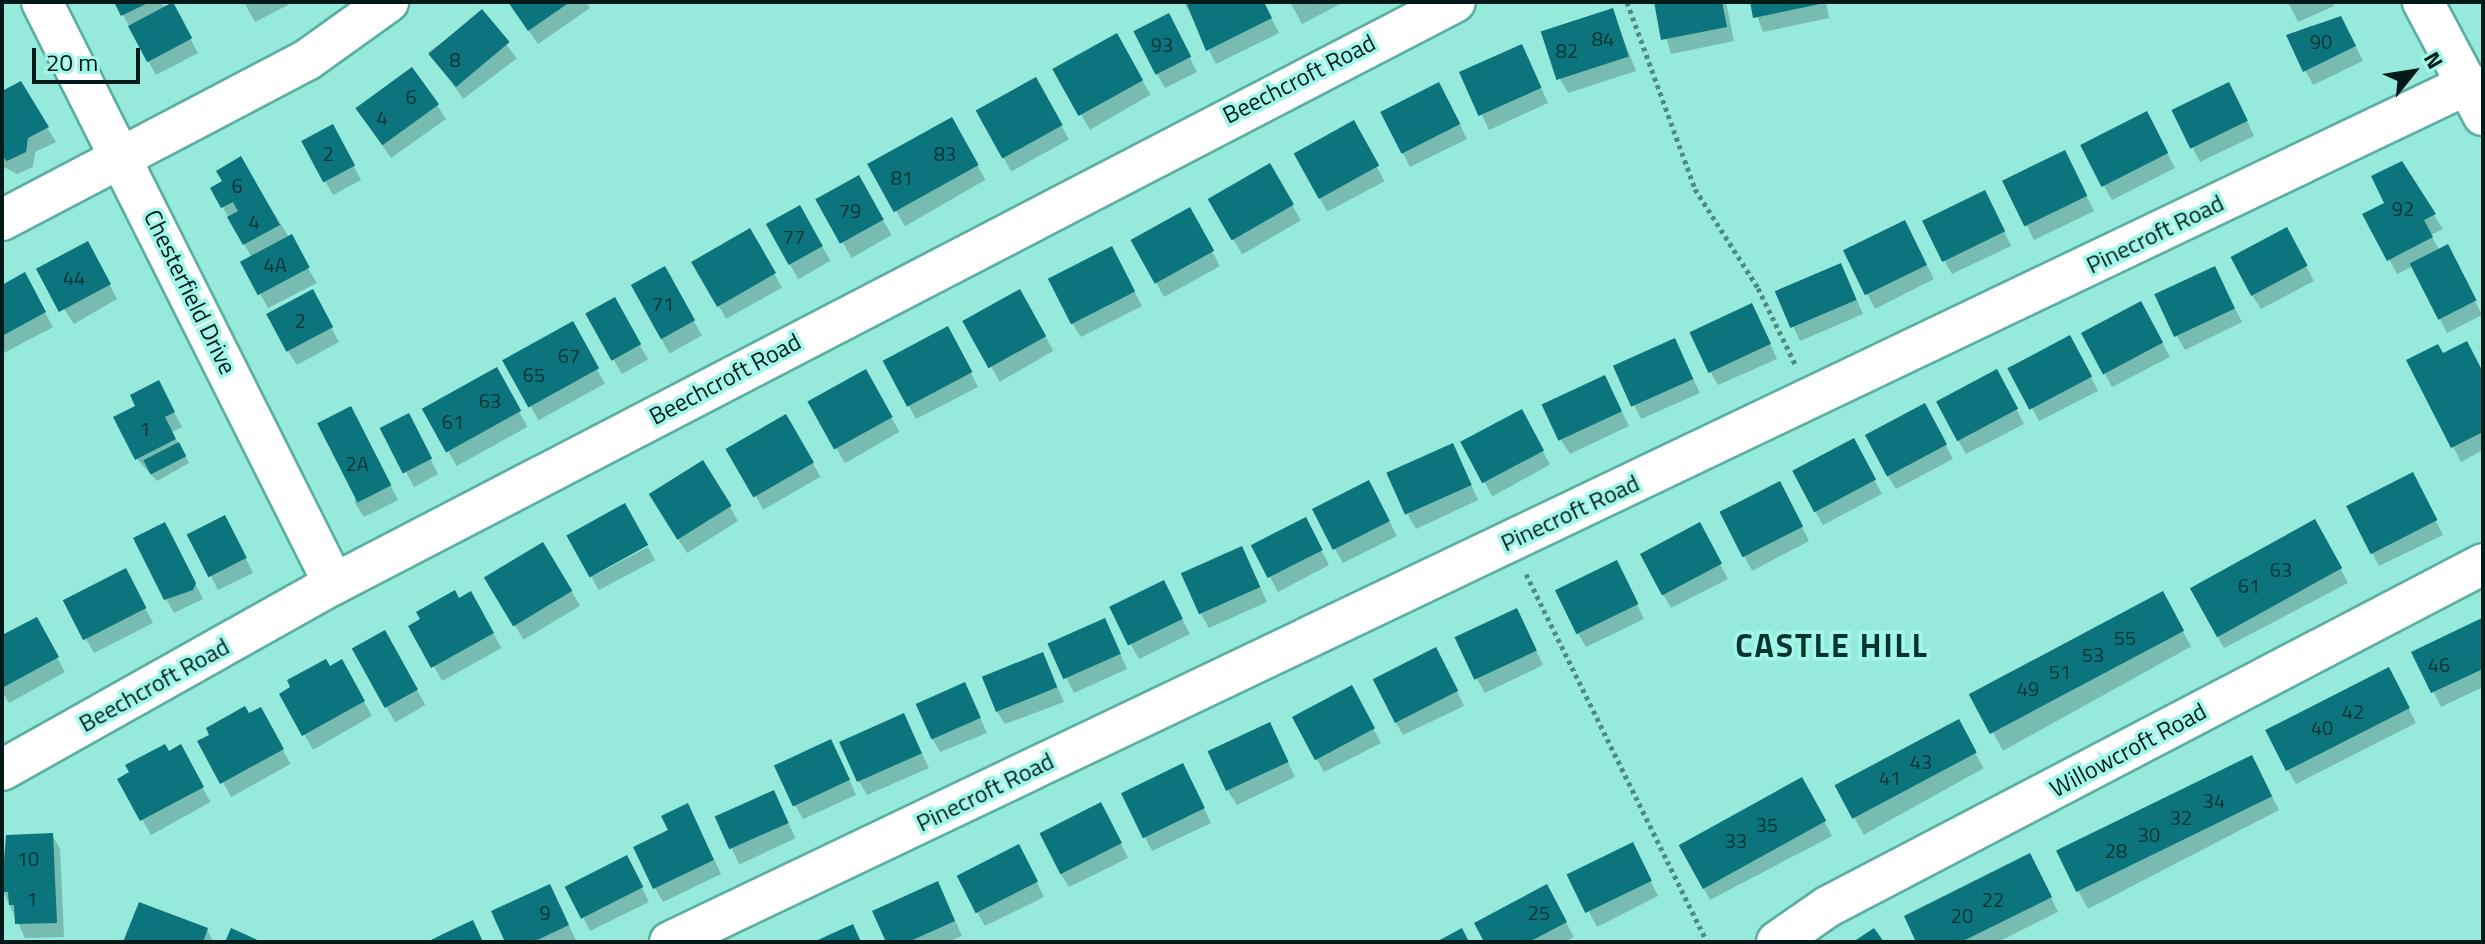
<!DOCTYPE html>
<style>
body{margin:0}
#map{position:relative;width:2485px;height:944px;overflow:hidden;background:#96eadc;font-family:"Titillium Web",sans-serif}
div>[style]{position:absolute}
.shadow>*{inset:0;background:#0003;transform-origin:0 0}
.building>*{inset:0;background:#0c747c;transform-origin:0 0}
.path>*{height:5px;margin-top:-2.5px;transform-origin:0;background:repeating-linear-gradient(90deg,#518a81 0 4px,transparent 0 8px)}
.roads{filter:drop-shadow(2px 0 #5aaea2) drop-shadow(-2px 0 #5aaea2) drop-shadow(0 2px #5aaea2) drop-shadow(0 -2px #5aaea2)}
.street>*{height:40px;margin:-20px;padding:0 20px;transform-origin:20px;border-radius:20px;background:#fff}
span{translate:-50% -50%;white-space:nowrap;text-align:center;line-height:1.15;-webkit-text-stroke:7px #a3f7ea;paint-order:stroke}
.number-label{font-size:20px;color:#043131}
.number-label span{-webkit-text-stroke-width:0}
.street-label{font-size:24px;color:#021b18}
.district-label{font-size:32px;color:#02342e;font-weight:700;letter-spacing:2px}
.frame{position:absolute;inset:0;border:4px solid #021b18;pointer-events:none}
.north{position:absolute;left:2373px;top:32px;width:80px;height:80px;-webkit-text-stroke:6px #a3f7ea;paint-order:stroke;rotate:60deg;font-size:22px;font-weight:700;line-height:32px;text-align:center;color:#021b18}
.north::after{content:'';display:block;margin:auto;width:28px;height:36px;background:#021b18;clip-path:polygon(50% 0,100% 100%,50% 72%,0 100%)}
.scale{position:absolute;left:32px;top:48px;width:108px;height:36px;box-sizing:border-box;border:4px solid #021b18;border-top:0;padding-left:10px;font-size:24px;line-height:28px;white-space:nowrap;color:#021b18;-webkit-text-stroke:6px #a3f7ea;paint-order:stroke}
</style>
<div id="map">
<div class="shadow">
<div style="clip-path:polygon(116px 2px,159px 2px,179px 18px,198px 53px,156px 75px)"></div>
<div style="clip-path:polygon(244px 2px,287px 2px,288px 5px,255px 22px)"></div>
<div style="clip-path:polygon(509px 2px,586px 2px,590px 8px,538px 44px)"></div>
<div style="clip-path:polygon(1190px 2px,1263px 2px,1279px 33px,1216px 64px,1185px 4px)"></div>
<div style="clip-path:polygon(1290px 2px,1344px 2px,1302px 24px)"></div>
<div style="clip-path:polygon(1656px 2px,1726px 2px,1734px 41px,1671px 54px)"></div>
<div style="clip-path:polygon(1752px 2px,1826px 2px,1829px 18px,1763px 32px)"></div>
<div style="clip-path:polygon(2288px 2px,2332px 2px,2334px 6px,2298px 22px)"></div>
<div style="clip-path:polygon(1612px 10px,1636px 71px,1568px 93px,1560px 79px)"></div>
<div style="left:482px;top:12px;width:58px;height:67px;rotate:53deg"></div>
<div style="clip-path:polygon(2312px 25px,2316px 31px,2349px 33px,2363px 61px,2313px 85px,2288px 36px)"></div>
<div style="clip-path:polygon(1176px 30px,1197px 72px,1165px 88px,1157px 74px)"></div>
<div style="left:1116px;top:35px;width:69px;height:70px;rotate:60deg"></div>
<div style="clip-path:polygon(1529px 61px,1548px 103px,1489px 130px,1462px 73px)"></div>
<div style="left:1036px;top:80px;width:68px;height:66px;rotate:61deg"></div>
<div style="clip-path:polygon(20px 84px,56px 142px,35px 152px,33px 167px,17px 174px,2px 166px,2px 93px)"></div>
<div style="clip-path:polygon(2237px 98px,2254px 136px,2200px 162px,2174px 111px)"></div>
<div style="clip-path:polygon(1447px 99px,1467px 139px,1410px 167px,1382px 112px)"></div>
<div style="clip-path:polygon(437px 105px,446px 119px,391px 158px,357px 109px)"></div>
<div style="left:951px;top:120px;width:69px;height:93px;rotate:60deg"></div>
<div style="left:1353px;top:122px;width:67px;height:65px;rotate:62deg"></div>
<div style="clip-path:polygon(2154px 127px,2175px 168px,2112px 200px,2104px 186px)"></div>
<div style="clip-path:polygon(340px 140px,361px 180px,333px 195px,325px 181px)"></div>
<div style="clip-path:polygon(241px 159px,317px 283px,268px 308px,242px 261px,251px 256px,212px 189px,225px 182px)"></div>
<div style="clip-path:polygon(2401px 163px,2443px 229px,2431px 235px,2439px 250px,2455px 261px,2482px 315px,2447px 333px,2413px 266px,2397px 274px,2365px 215px,2386px 204px)"></div>
<div style="left:1269px;top:165px;width:64px;height:68px;rotate:60deg"></div>
<div style="clip-path:polygon(2072px 167px,2094px 211px,2034px 240px,2005px 181px)"></div>
<div style="left:858px;top:177px;width:67px;height:46px;rotate:60deg"></div>
<div style="clip-path:polygon(1993px 207px,2011px 246px,1952px 274px,1944px 260px)"></div>
<div style="left:800px;top:208px;width:61px;height:37px;rotate:60deg"></div>
<div style="left:1189px;top:210px;width:64px;height:64px;rotate:61deg"></div>
<div style="left:750px;top:230px;width:66px;height:64px;rotate:61deg"></div>
<div style="clip-path:polygon(2286px 230px,2314px 281px,2261px 309px,2252px 295px)"></div>
<div style="clip-path:polygon(1913px 237px,1934px 279px,1875px 309px,1846px 252px)"></div>
<div style="clip-path:polygon(96px 258px,117px 299px,74px 324px,47px 283px)"></div>
<div style="clip-path:polygon(1119px 262px,1142px 306px,1081px 337px,1072px 323px)"></div>
<div style="left:665px;top:269px;width:76px;height:37px;rotate:61deg"></div>
<div style="clip-path:polygon(24px 275px,53px 327px,2px 354px,2px 287px)"></div>
<div style="clip-path:polygon(1848px 280px,1863px 314px,1800px 341px,1777px 292px)"></div>
<div style="clip-path:polygon(2222px 283px,2242px 322px,2185px 350px,2177px 336px)"></div>
<div style="left:1019px;top:291px;width:69px;height:62px;rotate:60deg"></div>
<div style="clip-path:polygon(312px 292px,339px 342px,297px 365px,288px 351px)"></div>
<div style="left:615px;top:300px;width:68px;height:30px;rotate:61deg"></div>
<div style="clip-path:polygon(2149px 318px,2170px 357px,2112px 387px,2083px 333px)"></div>
<div style="clip-path:polygon(1759px 319px,1777px 359px,1718px 385px,1710px 371px)"></div>
<div style="left:572px;top:324px;width:68px;height:76px;rotate:61deg"></div>
<div style="clip-path:polygon(955px 343px,978px 387px,916px 419px,885px 361px)"></div>
<div style="clip-path:polygon(2078px 351px,2098px 391px,2039px 421px,2010px 368px)"></div>
<div style="clip-path:polygon(1682px 355px,1700px 393px,1641px 419px,1616px 366px)"></div>
<div style="clip-path:polygon(2409px 361px,2483px 375px,2483px 450px,2461px 462px)"></div>
<div style="left:496px;top:370px;width:65px;height:81px;rotate:61deg"></div>
<div style="left:865px;top:372px;width:69px;height:63px;rotate:60deg"></div>
<div style="clip-path:polygon(2005px 386px,2024px 424px,1966px 454px,1958px 440px)"></div>
<div style="clip-path:polygon(1612px 392px,1629px 426px,1570px 454px,1561px 440px)"></div>
<div style="clip-path:polygon(166px 397px,182px 427px,172px 432px,189px 463px,157px 481px,137px 459px)"></div>
<div style="left:1521px;top:412px;width:60px;height:66px;rotate:61deg"></div>
<div style="left:786px;top:417px;width:69px;height:66px;rotate:60deg"></div>
<div style="clip-path:polygon(1932px 419px,1953px 459px,1896px 489px,1887px 475px)"></div>
<div style="clip-path:polygon(358px 422px,398px 500px,364px 517px,355px 503px)"></div>
<div style="clip-path:polygon(383px 429px,416px 430px,438px 474px,414px 487px)"></div>
<div style="clip-path:polygon(1861px 455px,1882px 494px,1823px 525px,1815px 511px)"></div>
<div style="clip-path:polygon(1460px 460px,1478px 500px,1416px 529px,1408px 515px)"></div>
<div style="clip-path:polygon(2420px 489px,2443px 535px,2379px 566px,2348px 506px)"></div>
<div style="clip-path:polygon(1377px 497px,1397px 536px,1343px 563px,1335px 549px)"></div>
<div style="clip-path:polygon(1787px 498px,1809px 541px,1752px 571px,1722px 513px)"></div>
<div style="clip-path:polygon(730px 507px,738px 521px,687px 553px,659px 509px)"></div>
<div style="clip-path:polygon(233px 532px,253px 573px,218px 590px,190px 536px)"></div>
<div style="clip-path:polygon(1313px 534px,1329px 565px,1278px 592px,1254px 547px)"></div>
<div style="clip-path:polygon(2323px 535px,2348px 583px,2224px 648px,2216px 634px)"></div>
<div style="clip-path:polygon(173px 539px,203px 599px,174px 613px,166px 599px)"></div>
<div style="clip-path:polygon(1707px 539px,1728px 579px,1671px 608px,1663px 594px)"></div>
<div style="left:543px;top:544px;width:72px;height:66px;rotate:59deg"></div>
<div style="left:648px;top:547px;width:15px;height:64px;rotate:62deg"></div>
<div style="clip-path:polygon(1249px 563px,1267px 602px,1209px 628px,1201px 614px)"></div>
<div style="clip-path:polygon(1624px 577px,1644px 619px,1586px 647px,1578px 633px)"></div>
<div style="clip-path:polygon(133px 585px,153px 623px,94px 653px,86px 639px)"></div>
<div style="left:471px;top:593px;width:63px;height:68px;rotate:61deg"></div>
<div style="left:2162px;top:594px;width:60px;height:215px;rotate:61deg"></div>
<div style="clip-path:polygon(1171px 597px,1190px 634px,1139px 659px,1131px 645px)"></div>
<div style="clip-path:polygon(36px 620px,65px 672px,9px 703px,2px 691px,2px 638px)"></div>
<div style="clip-path:polygon(2481px 620px,2483px 687px,2441px 707px,2414px 652px)"></div>
<div style="clip-path:polygon(1524px 625px,1543px 665px,1485px 693px,1477px 679px)"></div>
<div style="left:384px;top:633px;width:83px;height:35px;rotate:60deg"></div>
<div style="clip-path:polygon(1112px 635px,1127px 669px,1074px 693px,1050px 645px)"></div>
<div style="clip-path:polygon(1043px 654px,1064px 702px,1005px 724px,996px 710px)"></div>
<div style="left:341px;top:662px;width:62px;height:68px;rotate:60deg"></div>
<div style="clip-path:polygon(1444px 664px,1464px 706px,1403px 735px,1395px 721px)"></div>
<div style="clip-path:polygon(2396px 684px,2416px 723px,2296px 784px,2288px 770px)"></div>
<div style="clip-path:polygon(965px 685px,987px 733px,940px 752px,932px 738px)"></div>
<div style="clip-path:polygon(1359px 702px,1381px 743px,1324px 772px,1316px 758px)"></div>
<div style="left:260px;top:709px;width:63px;height:68px;rotate:61deg"></div>
<div style="clip-path:polygon(903px 715px,929px 768px,867px 795px,859px 781px)"></div>
<div style="left:1958px;top:722px;width:53px;height:137px;rotate:61deg"></div>
<div style="clip-path:polygon(1277px 739px,1295px 777px,1237px 805px,1228px 791px)"></div>
<div style="left:180px;top:747px;width:63px;height:68px;rotate:61deg"></div>
<div style="clip-path:polygon(839px 756px,856px 795px,803px 819px,795px 805px)"></div>
<div style="clip-path:polygon(2259px 772px,2279px 810px,2088px 909px,2060px 856px)"></div>
<div style="clip-path:polygon(1191px 780px,1211px 823px,1152px 851px,1123px 794px)"></div>
<div style="left:774px;top:792px;width:51px;height:62px;rotate:65deg"></div>
<div style="clip-path:polygon(1810px 794px,1832px 836px,1710px 900px,1680px 844px)"></div>
<div style="clip-path:polygon(1109px 819px,1128px 858px,1069px 887px,1060px 873px)"></div>
<div style="clip-path:polygon(695px 820px,721px 874px,663px 902px,655px 888px)"></div>
<div style="clip-path:polygon(52px 835px,60px 849px,64px 937px,25px 938px,3px 891px,2px 850px)"></div>
<div style="clip-path:polygon(1640px 859px,1658px 896px,1597px 927px,1570px 876px)"></div>
<div style="clip-path:polygon(1026px 861px,1044px 897px,985px 926px,977px 912px)"></div>
<div style="clip-path:polygon(2038px 870px,2058px 912px,1998px 942px,1919px 942px)"></div>
<div style="clip-path:polygon(634px 872px,649px 902px,590px 931px,567px 886px)"></div>
<div style="clip-path:polygon(1546px 886px,1574px 937px,1564px 942px,1487px 942px)"></div>
<div style="clip-path:polygon(945px 898px,962px 936px,948px 942px,889px 942px)"></div>
<div style="clip-path:polygon(557px 901px,576px 940px,508px 942px)"></div>
<div style="clip-path:polygon(207px 930px,214px 942px,125px 942px)"></div>
</div>
<div class="building">
<div style="clip-path:polygon(114px 2px,150px 2px,121px 16px)"></div>
<div style="left:173px;top:2px;width:41px;height:51px;rotate:62deg"></div>
<div style="clip-path:polygon(508px 2px,570px 2px,528px 31px)"></div>
<div style="clip-path:polygon(1186px 2px,1264px 2px,1272px 18px,1206px 51px)"></div>
<div style="clip-path:polygon(1654px 2px,1722px 2px,1727px 27px,1661px 40px)"></div>
<div style="clip-path:polygon(1750px 2px,1825px 2px,1825px 3px,1753px 18px)"></div>
<div style="left:1613px;top:8px;width:51px;height:76px;rotate:72deg"></div>
<div style="left:482px;top:9px;width:43px;height:70px;rotate:50deg"></div>
<div style="left:1169px;top:13px;width:49px;height:40px;rotate:63deg"></div>
<div style="clip-path:polygon(2341px 16px,2356px 46px,2303px 72px,2286px 35px)"></div>
<div style="left:1117px;top:33px;width:54px;height:74px;rotate:61deg"></div>
<div style="left:1522px;top:44px;width:48px;height:69px;rotate:66deg"></div>
<div style="left:412px;top:67px;width:46px;height:70px;rotate:54deg"></div>
<div style="left:1036px;top:77px;width:55px;height:69px;rotate:61deg"></div>
<div style="clip-path:polygon(21px 81px,49px 127px,28px 138px,26px 152px,7px 161px,2px 156px,2px 91px)"></div>
<div style="left:1439px;top:82px;width:47px;height:66px;rotate:63deg"></div>
<div style="left:2229px;top:82px;width:43px;height:64px;rotate:64deg"></div>
<div style="left:2147px;top:111px;width:47px;height:75px;rotate:63deg"></div>
<div style="left:952px;top:117px;width:55px;height:97px;rotate:61deg"></div>
<div style="left:1354px;top:120px;width:52px;height:69px;rotate:61deg"></div>
<div style="left:333px;top:124px;width:47px;height:36px;rotate:62deg"></div>
<div style="left:2065px;top:150px;width:51px;height:70px;rotate:64deg"></div>
<div style="clip-path:polygon(241px 156px,280px 225px,243px 245px,227px 217px,238px 211px,235px 206px,233px 202px,221px 208px,210px 188px,222px 181px,216px 171px)"></div>
<div style="clip-path:polygon(2402px 161px,2436px 214px,2424px 220px,2433px 237px,2387px 261px,2362px 214px,2384px 203px,2371px 176px)"></div>
<div style="left:1270px;top:163px;width:48px;height:72px;rotate:60deg"></div>
<div style="left:859px;top:175px;width:51px;height:50px;rotate:61deg"></div>
<div style="left:1985px;top:190px;width:46px;height:70px;rotate:64deg"></div>
<div style="left:800px;top:205px;width:47px;height:39px;rotate:61deg"></div>
<div style="left:1190px;top:207px;width:50px;height:68px;rotate:61deg"></div>
<div style="left:1905px;top:220px;width:50px;height:69px;rotate:64deg"></div>
<div style="left:2287px;top:227px;width:44px;height:64px;rotate:62deg"></div>
<div style="left:750px;top:228px;width:52px;height:68px;rotate:60deg"></div>
<div style="left:292px;top:234px;width:38px;height:59px;rotate:62deg"></div>
<div style="left:88px;top:241px;width:49px;height:59px;rotate:62deg"></div>
<div style="left:2448px;top:244px;width:63px;height:43px;rotate:63deg"></div>
<div style="left:1112px;top:246px;width:51px;height:72px;rotate:63deg"></div>
<div style="left:1841px;top:263px;width:40px;height:72px;rotate:67deg"></div>
<div style="left:665px;top:266px;width:62px;height:39px;rotate:61deg"></div>
<div style="left:2215px;top:266px;width:47px;height:67px;rotate:65deg"></div>
<div style="clip-path:polygon(25px 272px,46px 312px,2px 336px,2px 285px)"></div>
<div style="left:313px;top:289px;width:43px;height:53px;rotate:62deg"></div>
<div style="left:1020px;top:289px;width:54px;height:66px;rotate:61deg"></div>
<div style="left:615px;top:297px;width:54px;height:34px;rotate:61deg"></div>
<div style="left:2141px;top:301px;width:47px;height:68px;rotate:62deg"></div>
<div style="left:1752px;top:303px;width:45px;height:69px;rotate:65deg"></div>
<div style="left:573px;top:321px;width:54px;height:81px;rotate:61deg"></div>
<div style="left:948px;top:326px;width:52px;height:74px;rotate:62deg"></div>
<div style="left:2070px;top:335px;width:47px;height:71px;rotate:62deg"></div>
<div style="left:1675px;top:338px;width:45px;height:68px;rotate:66deg"></div>
<div style="clip-path:polygon(2467px 341px,2483px 372px,2483px 432px,2451px 448px,2406px 360px,2438px 344px,2443px 353px)"></div>
<div style="left:497px;top:367px;width:50px;height:86px;rotate:61deg"></div>
<div style="left:866px;top:369px;width:55px;height:67px;rotate:61deg"></div>
<div style="left:1997px;top:369px;width:45px;height:69px;rotate:62deg"></div>
<div style="left:1605px;top:375px;width:40px;height:70px;rotate:65deg"></div>
<div style="clip-path:polygon(159px 380px,175px 412px,165px 417px,176px 439px,135px 460px,113px 417px,135px 406px,130px 395px)"></div>
<div style="left:1925px;top:403px;width:47px;height:68px;rotate:62deg"></div>
<div style="left:351px;top:406px;width:89px;height:38px;rotate:63deg"></div>
<div style="left:1522px;top:409px;width:47px;height:70px;rotate:62deg"></div>
<div style="left:409px;top:413px;width:51px;height:33px;rotate:63deg"></div>
<div style="left:786px;top:414px;width:56px;height:70px;rotate:60deg"></div>
<div style="left:1854px;top:438px;width:47px;height:70px;rotate:62deg"></div>
<div style="left:179px;top:442px;width:16px;height:40px;rotate:63deg"></div>
<div style="left:1453px;top:443px;width:46px;height:73px;rotate:66deg"></div>
<div style="left:703px;top:460px;width:54px;height:64px;rotate:58deg"></div>
<div style="left:2413px;top:472px;width:54px;height:75px;rotate:63deg"></div>
<div style="left:1369px;top:480px;width:46px;height:64px;rotate:63deg"></div>
<div style="left:1780px;top:481px;width:51px;height:68px;rotate:63deg"></div>
<div style="left:625px;top:503px;width:48px;height:67px;rotate:61deg"></div>
<div style="left:225px;top:515px;width:48px;height:43px;rotate:63deg"></div>
<div style="left:1306px;top:517px;width:37px;height:62px;rotate:63deg"></div>
<div style="left:2315px;top:519px;width:56px;height:143px;rotate:61deg"></div>
<div style="clip-path:polygon(165px 522px,196px 583px,193px 590px,164px 600px,133px 538px)"></div>
<div style="left:1700px;top:522px;width:47px;height:68px;rotate:62deg"></div>
<div style="left:543px;top:542px;width:57px;height:69px;rotate:59deg"></div>
<div style="left:1242px;top:546px;width:45px;height:67px;rotate:66deg"></div>
<div style="left:1617px;top:560px;width:49px;height:69px;rotate:64deg"></div>
<div style="left:126px;top:568px;width:45px;height:71px;rotate:63deg"></div>
<div style="left:1164px;top:580px;width:43px;height:61px;rotate:64deg"></div>
<div style="clip-path:polygon(455px 590px,459px 598px,471px 591px,494px 633px,431px 668px,408px 626px,420px 619px,416px 612px)"></div>
<div style="left:2163px;top:591px;width:45px;height:220px;rotate:62deg"></div>
<div style="left:1517px;top:608px;width:47px;height:69px;rotate:65deg"></div>
<div style="clip-path:polygon(37px 617px,59px 657px,2px 688px,2px 635px)"></div>
<div style="left:1105px;top:618px;width:39px;height:63px;rotate:66deg"></div>
<div style="clip-path:polygon(2482px 618px,2483px 669px,2431px 693px,2411px 652px)"></div>
<div style="left:385px;top:630px;width:68px;height:38px;rotate:61deg"></div>
<div style="left:1436px;top:647px;width:49px;height:71px;rotate:63deg"></div>
<div style="left:1043px;top:652px;width:38px;height:66px;rotate:68deg"></div>
<div style="clip-path:polygon(326px 659px,330px 666px,342px 659px,365px 701px,302px 736px,279px 694px,290px 687px,287px 680px)"></div>
<div style="left:2389px;top:667px;width:46px;height:139px;rotate:63deg"></div>
<div style="left:965px;top:682px;width:39px;height:54px;rotate:66deg"></div>
<div style="left:1352px;top:685px;width:49px;height:68px;rotate:62deg"></div>
<div style="clip-path:polygon(245px 706px,249px 713px,261px 707px,284px 749px,220px 784px,197px 741px,209px 735px,206px 728px)"></div>
<div style="left:904px;top:713px;width:44px;height:71px;rotate:66deg"></div>
<div style="left:1959px;top:719px;width:38px;height:141px;rotate:62deg"></div>
<div style="left:1270px;top:722px;width:44px;height:69px;rotate:65deg"></div>
<div style="left:831px;top:739px;width:45px;height:63px;rotate:65deg"></div>
<div style="clip-path:polygon(165px 744px,169px 751px,181px 744px,204px 787px,140px 821px,117px 779px,129px 772px,125px 765px)"></div>
<div style="left:2252px;top:755px;width:46px;height:218px;rotate:64deg"></div>
<div style="left:1183px;top:763px;width:50px;height:69px;rotate:64deg"></div>
<div style="left:1802px;top:777px;width:50px;height:141px;rotate:61deg"></div>
<div style="left:774px;top:790px;width:36px;height:65px;rotate:66deg"></div>
<div style="left:1101px;top:802px;width:46px;height:69px;rotate:63deg"></div>
<div style="clip-path:polygon(688px 803px,714px 860px,653px 889px,633px 847px,668px 830px,661px 816px)"></div>
<div style="clip-path:polygon(53px 833px,57px 923px,15px 924px,14px 905px,9px 905px,8px 892px,2px 892px,6px 835px)"></div>
<div style="left:1633px;top:842px;width:43px;height:74px;rotate:64deg"></div>
<div style="left:1019px;top:844px;width:42px;height:70px;rotate:63deg"></div>
<div style="clip-path:polygon(2030px 853px,2052px 897px,1961px 942px,1916px 942px,1904px 916px)"></div>
<div style="left:627px;top:855px;width:36px;height:70px;rotate:63deg"></div>
<div style="clip-path:polygon(938px 881px,955px 921px,908px 942px,886px 942px,872px 911px)"></div>
<div style="clip-path:polygon(550px 884px,569px 925px,533px 942px,505px 942px,491px 911px)"></div>
<div style="clip-path:polygon(1547px 884px,1567px 922px,1529px 942px,1484px 942px,1474px 923px)"></div>
<div style="clip-path:polygon(139px 902px,208px 928px,203px 942px,123px 942px)"></div>
<div style="clip-path:polygon(473px 920px,483px 942px,427px 942px,443px 934px)"></div>
<div style="clip-path:polygon(853px 924px,861px 942px,815px 942px,820px 939px)"></div>
<div style="clip-path:polygon(231px 928px,262px 942px,225px 942px)"></div>
<div style="clip-path:polygon(1462px 928px,1469px 942px,1436px 942px)"></div>
<div style="clip-path:polygon(1874px 928px,1884px 942px,1853px 942px)"></div>
</div>
<div class="path">
<div style="left:1627px;top:2px;width:199px;rotate:70deg"></div>
<div style="left:1695px;top:189px;width:117px;rotate:57.5deg"></div>
<div style="left:1758px;top:288px;width:87px;rotate:64deg"></div>
<div style="left:1526px;top:574px;width:410px;rotate:63.8deg"></div>
</div>
<div class="roads">
<div class="street">
<div style="left:42px;top:2px;width:651px;rotate:63.36deg"></div>
<div style="left:2423px;top:2px;width:128px;rotate:62deg"></div>
<div style="left:2px;top:220px;width:344px;rotate:-27.7deg"></div>
<div style="left:307px;top:60px;width:100px;rotate:-35.6deg"></div>
<div style="left:2px;top:770px;width:381px;rotate:-29.3deg"></div>
<div style="left:334px;top:584px;width:1263px;rotate:-27.44deg"></div>
<div style="left:670px;top:942px;width:1994px;rotate:-25.51deg"></div>
<div style="left:1777px;top:942px;width:61px;rotate:-35deg"></div>
<div style="left:1827px;top:907px;width:740px;rotate:-27.6deg"></div>
</div>
</div>
<div class="number-label">
<span style="left:1603px;top:38px">84</span>
<span style="left:2321px;top:41px">90</span>
<span style="left:1162px;top:44px">93</span>
<span style="left:1567px;top:50px">82</span>
<span style="left:455px;top:59px">8</span>
<span style="left:411px;top:96px">6</span>
<span style="left:382px;top:117px">4</span>
<span style="left:328px;top:153px">2</span>
<span style="left:945px;top:153px">83</span>
<span style="left:902px;top:177px">81</span>
<span style="left:237px;top:185px">6</span>
<span style="left:2403px;top:208px">92</span>
<span style="left:850px;top:210px">79</span>
<span style="left:254px;top:221px">4</span>
<span style="left:794px;top:236px">77</span>
<span style="left:275px;top:264px">4A</span>
<span style="left:74px;top:277px">44</span>
<span style="left:663px;top:303px">71</span>
<span style="left:300px;top:320px">2</span>
<span style="left:569px;top:355px">67</span>
<span style="left:534px;top:374px">65</span>
<span style="left:490px;top:400px">63</span>
<span style="left:453px;top:421px">61</span>
<span style="left:145px;top:428px">1</span>
<span style="left:357px;top:463px">2A</span>
<span style="left:2281px;top:569px">63</span>
<span style="left:2249px;top:585px">61</span>
<span style="left:2125px;top:637px">55</span>
<span style="left:2093px;top:654px">53</span>
<span style="left:2439px;top:664px">46</span>
<span style="left:2060px;top:671px">51</span>
<span style="left:2028px;top:688px">49</span>
<span style="left:2353px;top:711px">42</span>
<span style="left:2322px;top:727px">40</span>
<span style="left:1921px;top:761px">43</span>
<span style="left:1890px;top:777px">41</span>
<span style="left:2214px;top:800px">34</span>
<span style="left:2181px;top:817px">32</span>
<span style="left:1767px;top:824px">35</span>
<span style="left:2149px;top:834px">30</span>
<span style="left:1736px;top:840px">33</span>
<span style="left:2116px;top:850px">28</span>
<span style="left:28px;top:858px">10</span>
<span style="left:32px;top:898px">1</span>
<span style="left:1993px;top:899px">22</span>
<span style="left:545px;top:912px">9</span>
<span style="left:1539px;top:912px">25</span>
<span style="left:1962px;top:915px">20</span>
</div>
<div class="street-label">
<span style="left:1299px;top:79px;rotate:-27deg">Beechcroft Road</span>
<span style="left:2155px;top:234px;rotate:-26deg">Pinecroft Road</span>
<span style="left:190px;top:292px;rotate:64deg">Chesterfield Drive</span>
<span style="left:725px;top:379px;rotate:-28deg">Beechcroft Road</span>
<span style="left:1570px;top:513px;rotate:-25deg">Pinecroft Road</span>
<span style="left:154px;top:685px;rotate:-29deg">Beechcroft Road</span>
<span style="left:2128px;top:750px;rotate:-28deg">Willowcroft Road</span>
<span style="left:985px;top:792px;rotate:-26deg">Pinecroft Road</span>
</div>
<div class="district-label">
<span style="left:1832px;top:645px">CASTLE HILL</span>
</div>
<div class="frame"></div>
<div class="north">N</div>
<div class="scale">20 m</div>
</div>
